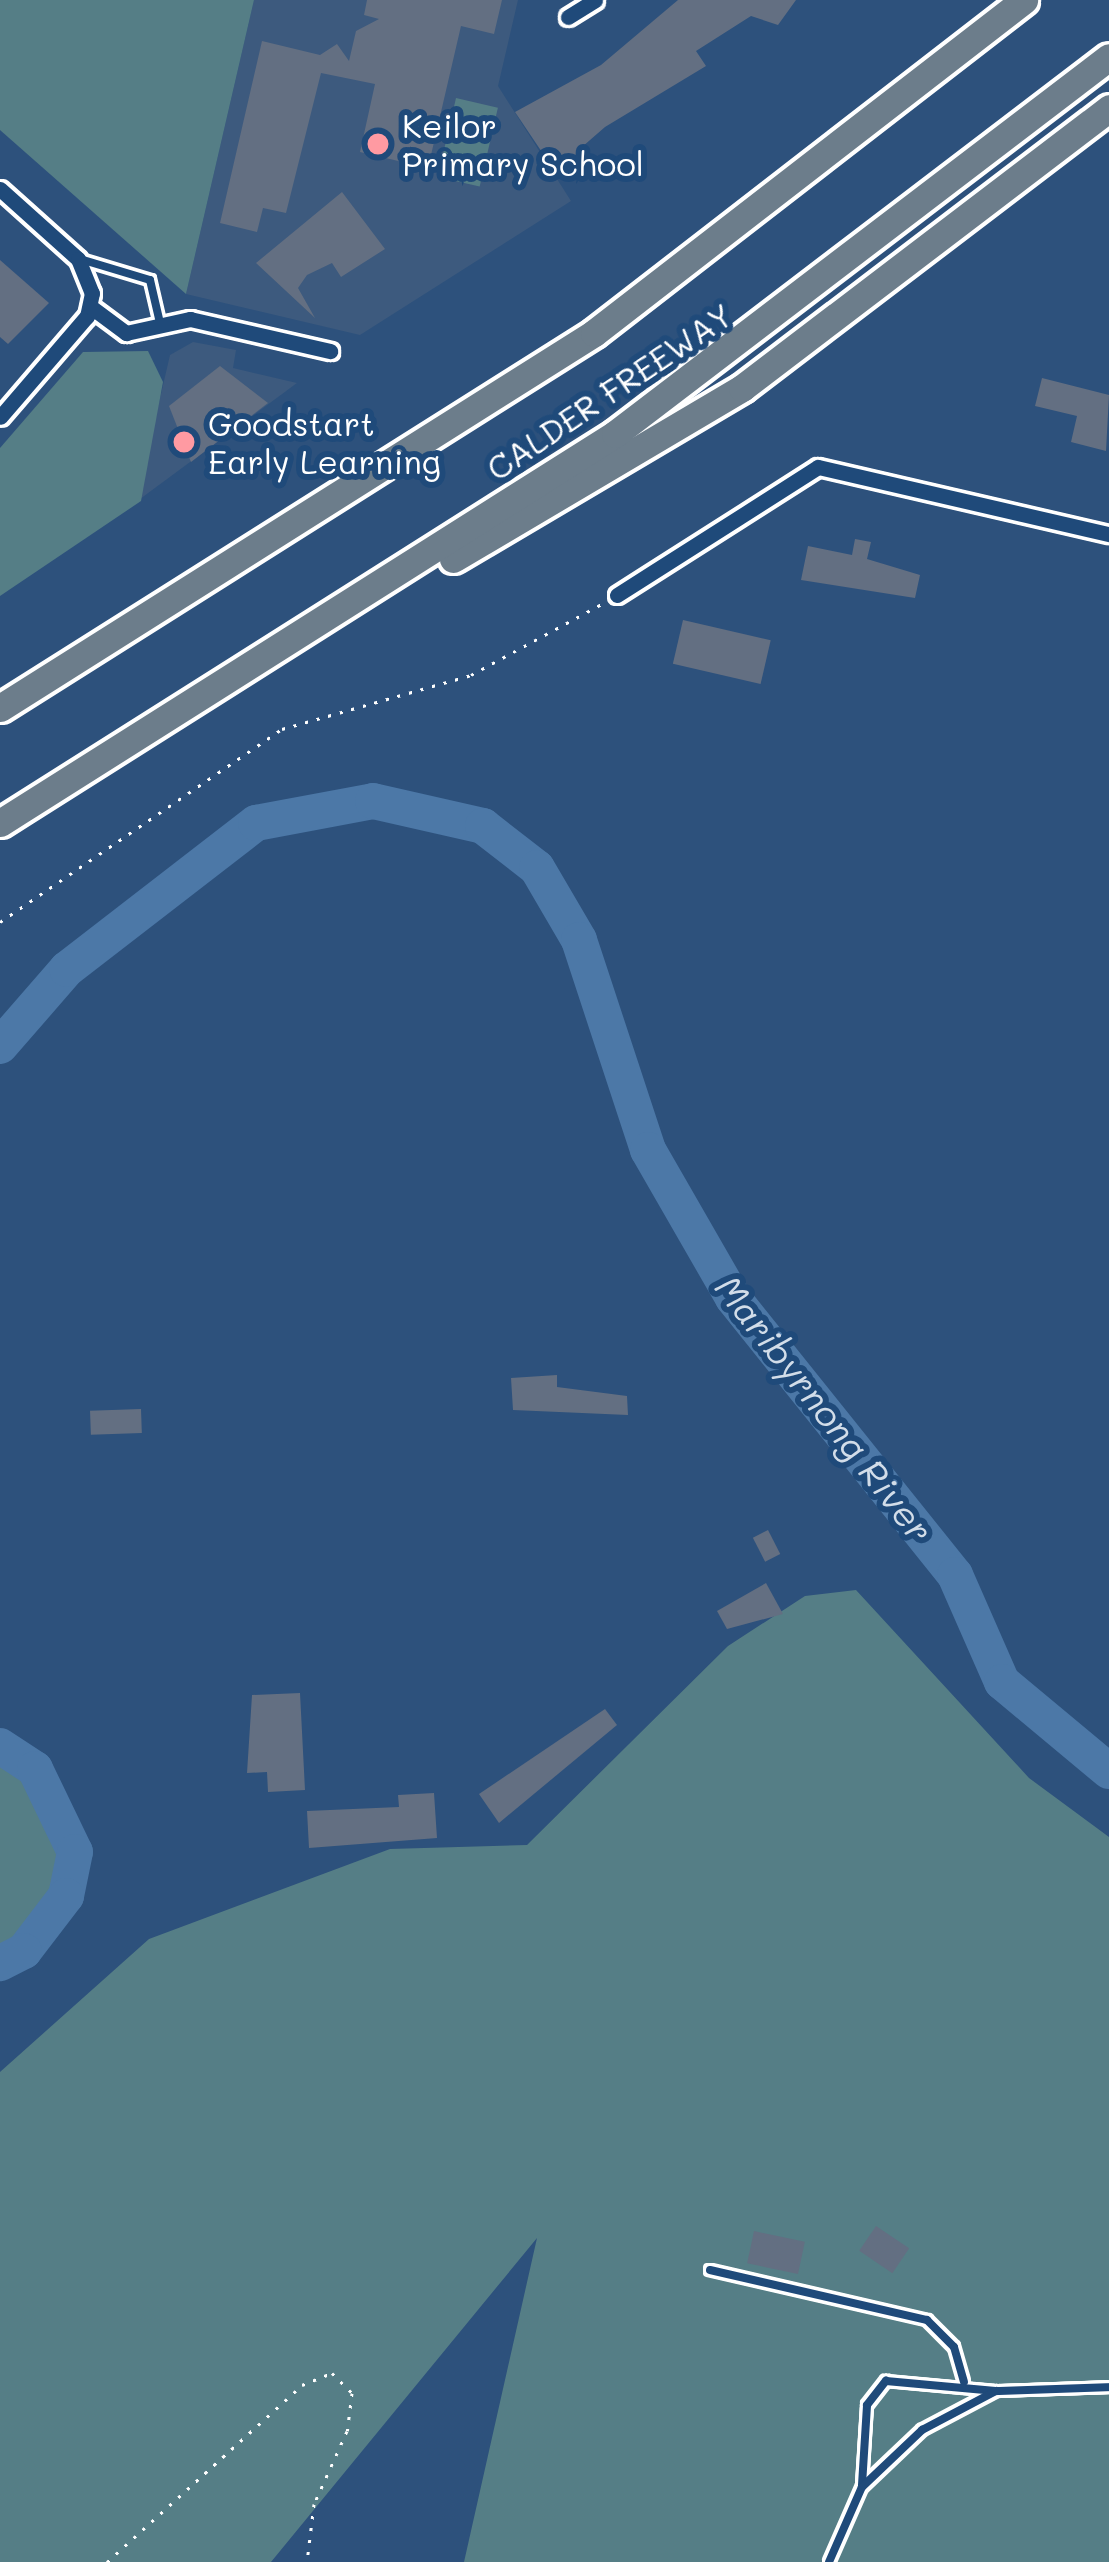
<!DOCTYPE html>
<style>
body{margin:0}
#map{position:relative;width:1109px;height:2562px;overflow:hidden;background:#2d517c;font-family:Mali,sans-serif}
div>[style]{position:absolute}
.built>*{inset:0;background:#3d5a7e}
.green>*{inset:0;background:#557e86;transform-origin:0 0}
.river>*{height:36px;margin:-18px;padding:0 18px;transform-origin:18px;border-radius:18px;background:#4c78a7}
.building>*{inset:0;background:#636f82;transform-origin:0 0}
.path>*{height:3px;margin-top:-1.5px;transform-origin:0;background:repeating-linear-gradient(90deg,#fff 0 3px,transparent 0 12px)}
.roads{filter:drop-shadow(3px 0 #fff) drop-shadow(-3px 0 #fff) drop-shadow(0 3px #fff) drop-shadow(0 -3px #fff)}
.lane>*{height:8px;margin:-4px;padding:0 4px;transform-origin:4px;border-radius:4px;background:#1f4a7a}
.street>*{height:15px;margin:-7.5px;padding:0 7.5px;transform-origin:7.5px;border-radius:7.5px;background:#1f4a7a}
.highway>*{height:27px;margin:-13.5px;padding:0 13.5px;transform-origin:13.5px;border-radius:13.5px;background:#6c7d8b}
.dots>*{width:33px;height:33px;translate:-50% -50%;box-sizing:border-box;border:6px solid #1f4a7a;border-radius:50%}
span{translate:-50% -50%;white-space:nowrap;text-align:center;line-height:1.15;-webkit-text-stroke:12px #1f4a7a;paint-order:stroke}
.poi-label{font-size:33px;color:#fff}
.left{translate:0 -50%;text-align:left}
.street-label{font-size:33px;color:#fff}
.water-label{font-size:36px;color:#d2dde9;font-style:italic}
</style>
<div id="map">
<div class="built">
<div style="clip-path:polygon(254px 0,518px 0,498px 86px,571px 201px,360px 335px,186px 294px)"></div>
<div style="clip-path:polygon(193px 342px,236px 350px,233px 368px,297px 383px,136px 502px,170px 355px)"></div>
</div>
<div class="green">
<div style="clip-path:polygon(0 0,254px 0,186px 294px,0 130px)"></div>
<div style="left:456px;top:98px;width:43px;height:81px;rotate:13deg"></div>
<div style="clip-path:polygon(148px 351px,163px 382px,141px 501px,0 596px,0 448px,83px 352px)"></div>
<div style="clip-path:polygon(856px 1590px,1029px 1778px,1109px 1837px,1109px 2562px,464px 2562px,537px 2238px,271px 2562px,0 2562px,0 2072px,149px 1939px,390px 1849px,527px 1845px,728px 1646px,805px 1596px)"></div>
<div style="clip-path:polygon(0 1746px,35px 1769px,75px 1852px,66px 1896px,24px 1951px,0 1963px)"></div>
</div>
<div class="river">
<div style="left:0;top:1046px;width:102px;rotate:-49deg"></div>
<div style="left:67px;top:969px;width:239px;rotate:-37.7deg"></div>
<div style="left:256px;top:823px;width:119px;rotate:-10.6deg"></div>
<div style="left:373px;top:801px;width:113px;rotate:12.8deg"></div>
<div style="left:483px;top:826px;width:68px;rotate:37.9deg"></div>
<div style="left:537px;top:868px;width:83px;rotate:59.7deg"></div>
<div style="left:579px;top:940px;width:221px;rotate:71.8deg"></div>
<div style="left:648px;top:1150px;width:171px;rotate:60.1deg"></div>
<div style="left:733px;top:1298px;width:355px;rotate:51.3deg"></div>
<div style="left:955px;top:1575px;width:117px;rotate:66.3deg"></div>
<div style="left:1002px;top:1682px;width:139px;rotate:39.8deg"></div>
<div style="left:0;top:1746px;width:42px;rotate:33.3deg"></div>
<div style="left:35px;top:1769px;width:92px;rotate:64.3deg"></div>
<div style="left:75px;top:1852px;width:45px;rotate:101.6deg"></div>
<div style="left:66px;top:1896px;width:69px;rotate:127.4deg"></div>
<div style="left:24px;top:1951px;width:27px;rotate:153deg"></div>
</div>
<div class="building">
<div style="clip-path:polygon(367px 0,502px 0,494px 34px,461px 26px,428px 168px,360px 152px,375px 84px,321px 73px,286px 213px,263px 208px,257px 232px,220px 223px,262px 41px,320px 55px,337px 44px,349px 61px,356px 31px,379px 19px,364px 15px)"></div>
<div style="clip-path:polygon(678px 0,796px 0,778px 25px,751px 16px,696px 51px,706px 66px,605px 127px,582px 147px,589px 156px,558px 176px,515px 112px,601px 65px)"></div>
<div style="clip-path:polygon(342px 192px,385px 249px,341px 277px,332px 263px,307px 275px,298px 288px,315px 318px,256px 263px)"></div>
<div style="clip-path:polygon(0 260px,49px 303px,8px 344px,0 337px)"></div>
<div style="clip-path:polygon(220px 366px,268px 403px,191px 462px,169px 406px)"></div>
<div style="clip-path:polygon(1042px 378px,1109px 395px,1106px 451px,1071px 442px,1077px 416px,1035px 406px)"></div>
<div style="clip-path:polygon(855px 539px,871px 542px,867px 559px,920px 575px,915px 598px,801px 580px,808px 546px,852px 555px)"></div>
<div style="left:683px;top:620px;width:90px;height:45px;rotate:13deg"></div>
<div style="clip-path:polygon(557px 1375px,557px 1387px,627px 1396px,628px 1415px,513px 1410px,511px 1378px)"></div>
<div style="left:141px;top:1409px;width:24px;height:51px;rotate:88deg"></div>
<div style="left:768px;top:1530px;width:27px;height:17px;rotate:63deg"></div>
<div style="clip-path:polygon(766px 1583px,783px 1614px,727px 1629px,717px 1611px)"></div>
<div style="clip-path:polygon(300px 1693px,305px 1790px,268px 1792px,267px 1772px,247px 1773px,252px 1695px)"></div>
<div style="clip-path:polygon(605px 1709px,617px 1725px,499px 1823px,479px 1794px)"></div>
<div style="clip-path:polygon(434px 1793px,437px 1838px,309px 1848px,307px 1811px,399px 1807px,398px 1795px)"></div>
<div style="left:876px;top:2226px;width:40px;height:30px;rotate:34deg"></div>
<div style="left:754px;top:2231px;width:52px;height:33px;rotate:12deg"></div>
</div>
<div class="path">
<div style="left:0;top:922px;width:342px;rotate:-34.4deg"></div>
<div style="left:282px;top:729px;width:197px;rotate:-15.9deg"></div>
<div style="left:471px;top:675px;width:149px;rotate:-28.5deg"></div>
<div style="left:107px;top:2562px;width:263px;rotate:-42.2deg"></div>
<div style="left:302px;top:2385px;width:32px;rotate:-22deg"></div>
<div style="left:332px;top:2373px;width:28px;rotate:45deg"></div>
<div style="left:352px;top:2393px;width:38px;rotate:97deg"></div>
<div style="left:347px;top:2431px;width:80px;rotate:114.3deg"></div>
<div style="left:314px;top:2504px;width:58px;rotate:96.9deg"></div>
</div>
<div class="roads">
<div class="lane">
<div style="left:80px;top:259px;width:73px;rotate:16.7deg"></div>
<div style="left:150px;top:280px;width:44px;rotate:76.9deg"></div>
<div style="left:710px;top:2270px;width:223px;rotate:13deg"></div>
<div style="left:927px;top:2320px;width:38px;rotate:45deg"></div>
<div style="left:954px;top:2347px;width:36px;rotate:74deg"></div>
<div style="left:862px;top:2485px;width:80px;rotate:-86.4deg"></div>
<div style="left:867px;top:2405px;width:31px;rotate:-52deg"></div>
<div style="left:886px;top:2381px;width:110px;rotate:5.2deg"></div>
<div style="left:829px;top:2562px;width:82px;rotate:-66.3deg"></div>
<div style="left:862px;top:2487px;width:83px;rotate:-43.5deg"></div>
<div style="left:922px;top:2430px;width:84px;rotate:-27.8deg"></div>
<div style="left:996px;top:2391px;width:113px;rotate:-2deg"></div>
</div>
<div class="street">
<div style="left:568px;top:17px;width:32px;rotate:-32deg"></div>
<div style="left:0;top:189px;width:105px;rotate:41.9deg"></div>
<div style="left:78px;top:259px;width:37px;rotate:68deg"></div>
<div style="left:92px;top:293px;width:24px;rotate:102deg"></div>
<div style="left:87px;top:316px;width:133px;rotate:130.7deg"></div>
<div style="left:91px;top:307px;width:44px;rotate:36.6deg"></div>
<div style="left:126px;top:333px;width:66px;rotate:-12.3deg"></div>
<div style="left:190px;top:319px;width:144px;rotate:12.9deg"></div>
<div style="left:617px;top:595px;width:238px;rotate:-32.5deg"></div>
<div style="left:818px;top:467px;width:299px;rotate:13deg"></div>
</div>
<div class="highway">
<div style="left:453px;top:559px;width:336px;rotate:-30.6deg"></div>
<div style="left:742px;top:388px;width:462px;rotate:-37.3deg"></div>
<div style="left:0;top:708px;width:702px;rotate:-32.26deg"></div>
<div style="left:594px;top:333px;width:544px;rotate:-37.75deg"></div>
<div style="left:0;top:823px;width:728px;rotate:-32.31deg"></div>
<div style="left:615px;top:434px;width:621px;rotate:-37.35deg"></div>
</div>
</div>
<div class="dots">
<div style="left:378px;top:144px;background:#ff9aa2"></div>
<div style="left:184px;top:442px;background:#ff9aa2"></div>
</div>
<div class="poi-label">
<span class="left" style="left:402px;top:144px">Keilor<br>Primary School</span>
<span class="left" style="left:208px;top:442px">Goodstart<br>Early Learning</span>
</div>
<div class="street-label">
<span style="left:609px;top:391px;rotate:-34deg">CALDER FREEWAY</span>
</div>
<div class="water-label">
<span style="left:825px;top:1408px;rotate:52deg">Maribyrnong River</span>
</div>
</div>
